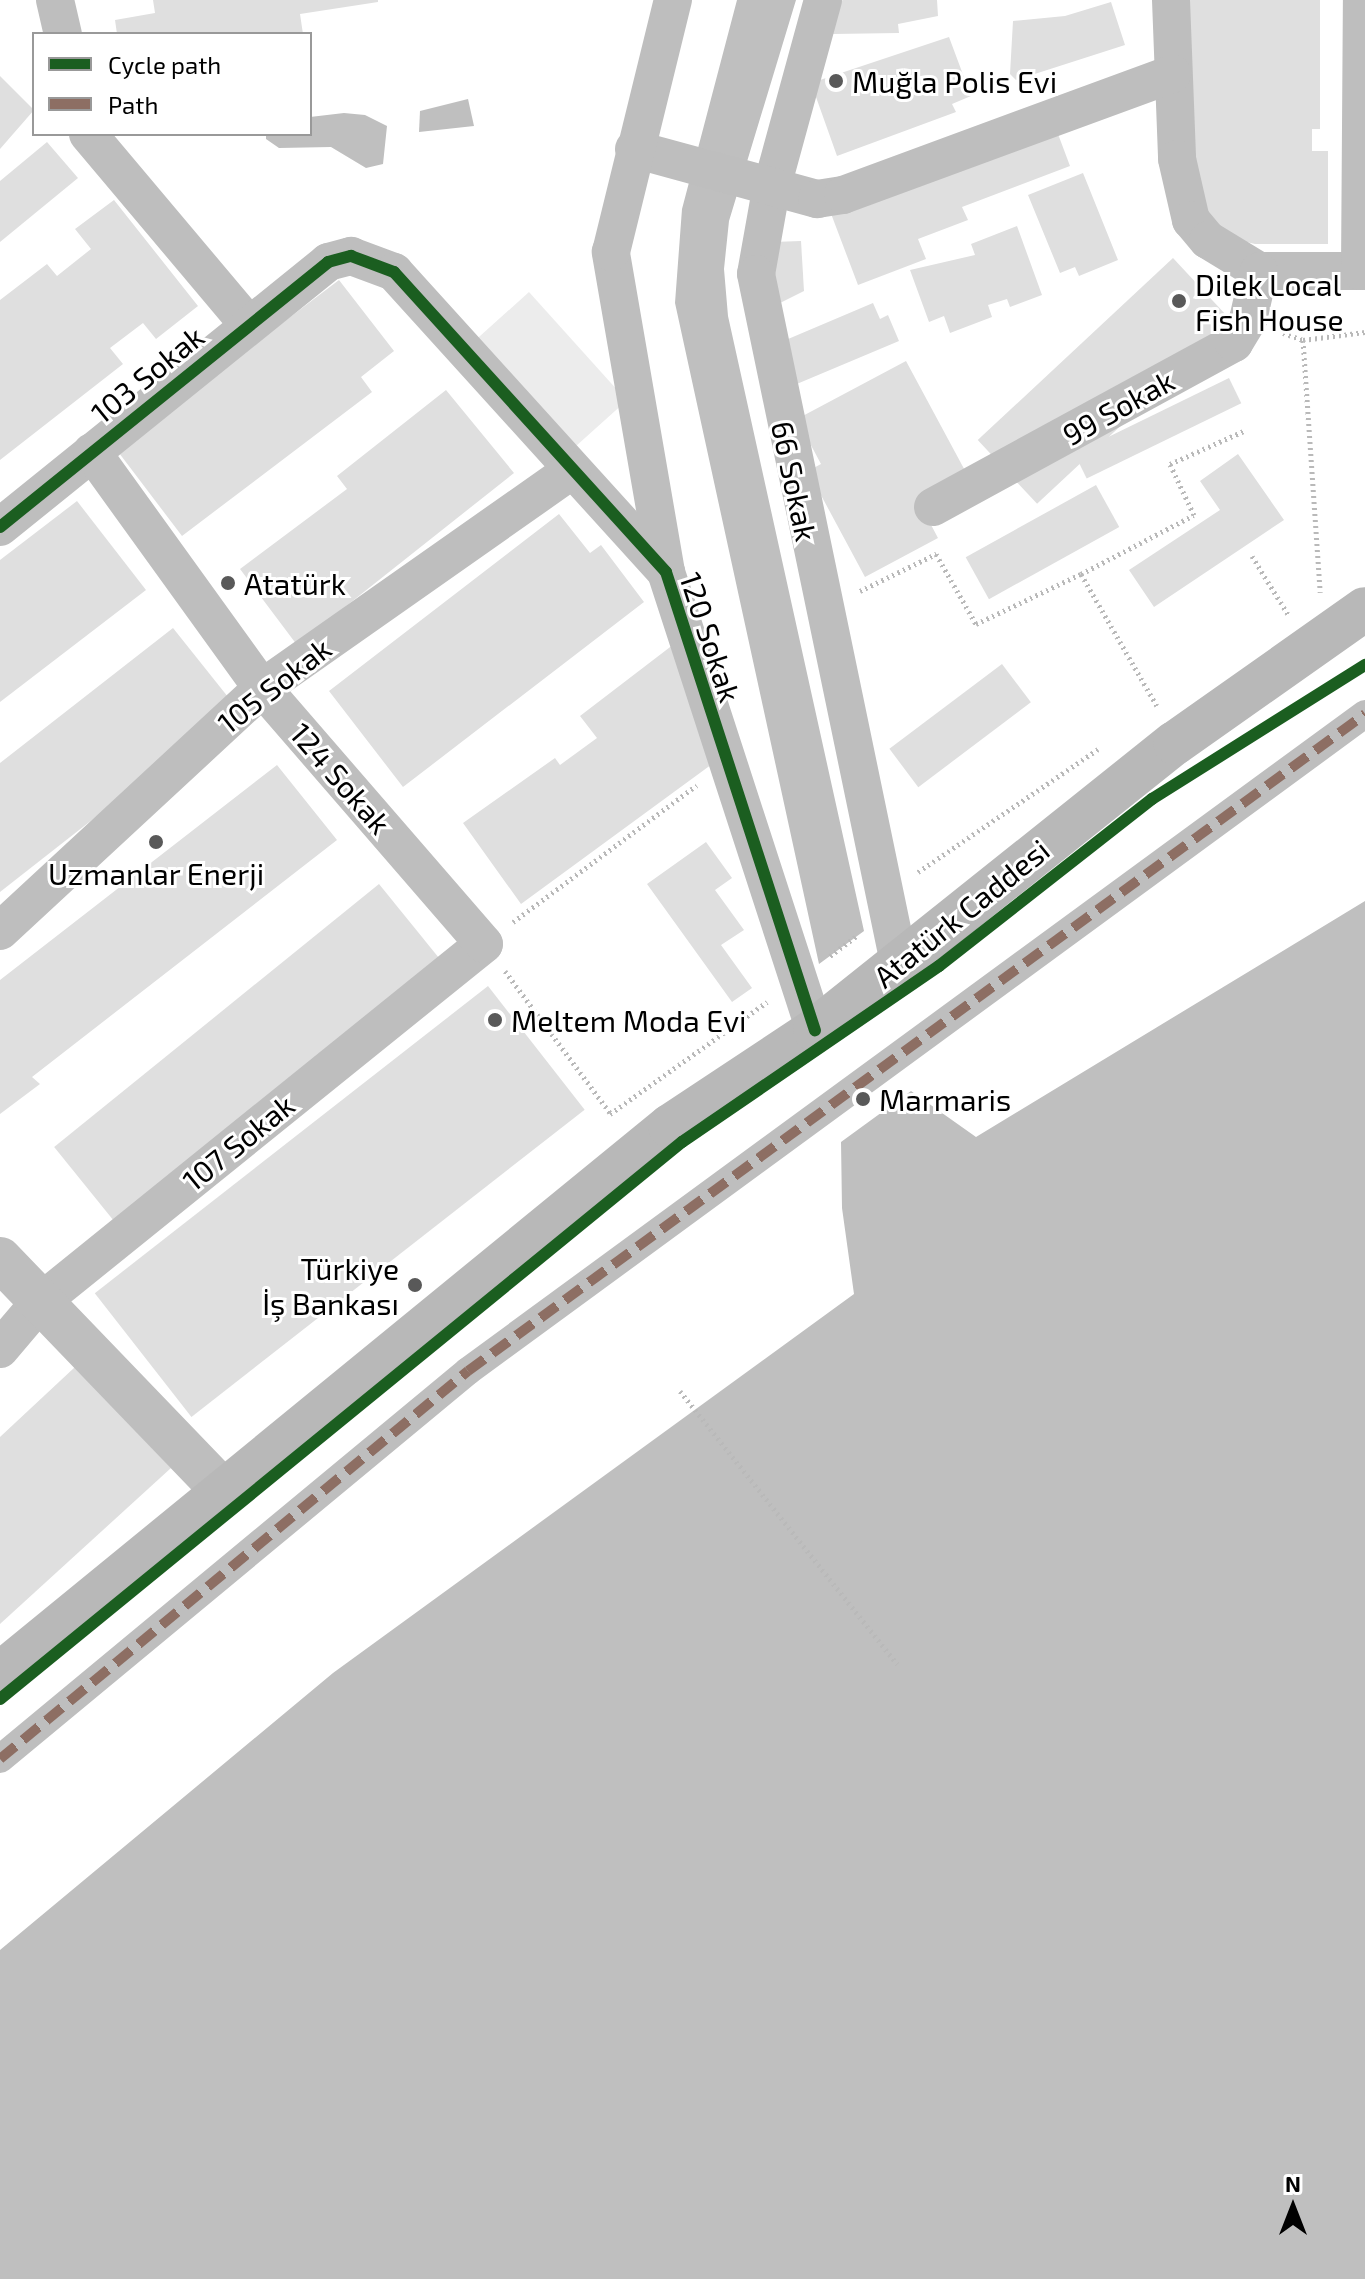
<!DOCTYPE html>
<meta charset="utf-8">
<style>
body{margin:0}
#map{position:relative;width:1365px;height:2279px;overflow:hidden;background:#fff;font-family:"Exo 2",sans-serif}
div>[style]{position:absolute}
.green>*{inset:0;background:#ececec;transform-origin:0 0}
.water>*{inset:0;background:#bfbfbf}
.building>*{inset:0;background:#dfdfdf;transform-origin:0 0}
.path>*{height:5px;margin-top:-2.5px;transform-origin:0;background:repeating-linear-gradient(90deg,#b9b9b9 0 2px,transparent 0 6px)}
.pedestrian>*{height:28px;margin:-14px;padding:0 14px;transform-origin:14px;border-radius:14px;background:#bebebe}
.minor>*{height:38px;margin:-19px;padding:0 19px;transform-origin:19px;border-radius:19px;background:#bebebe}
.tertiary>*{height:44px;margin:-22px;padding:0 22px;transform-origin:22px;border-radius:22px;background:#bebebe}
.secondary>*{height:44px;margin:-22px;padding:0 22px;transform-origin:22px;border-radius:22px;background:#b8b8b8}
.quiet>*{height:10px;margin-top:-5px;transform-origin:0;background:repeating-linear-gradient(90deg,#8d6e63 0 20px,transparent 0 30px)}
.cycleway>*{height:12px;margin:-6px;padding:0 6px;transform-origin:6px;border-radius:6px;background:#1b5e20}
.dots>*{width:22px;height:22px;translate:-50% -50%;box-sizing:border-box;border:4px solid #fff;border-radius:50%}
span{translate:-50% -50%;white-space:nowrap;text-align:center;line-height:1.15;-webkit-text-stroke:6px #fff;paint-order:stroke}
.poi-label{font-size:30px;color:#000}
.left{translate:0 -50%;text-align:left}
.right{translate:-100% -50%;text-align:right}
.street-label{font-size:30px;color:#000}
.legend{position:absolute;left:32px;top:32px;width:280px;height:104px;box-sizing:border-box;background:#fff;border:2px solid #999;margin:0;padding:10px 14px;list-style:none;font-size:24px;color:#000}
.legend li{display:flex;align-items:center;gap:16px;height:40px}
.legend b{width:40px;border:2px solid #999}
.north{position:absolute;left:1253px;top:2167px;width:80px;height:80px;-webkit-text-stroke:6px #fff;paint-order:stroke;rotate:0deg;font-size:22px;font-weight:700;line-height:32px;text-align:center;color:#000}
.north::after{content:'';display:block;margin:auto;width:28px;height:36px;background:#000;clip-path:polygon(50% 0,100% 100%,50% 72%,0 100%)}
</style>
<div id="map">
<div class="green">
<div style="left:529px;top:292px;width:146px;height:79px;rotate:48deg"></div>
</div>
<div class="water">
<div style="clip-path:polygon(737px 0,796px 0,729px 221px,724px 269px,728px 316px,864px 931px,819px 964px,675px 303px,682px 209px)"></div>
<div style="clip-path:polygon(468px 99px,474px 126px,419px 132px,420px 111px)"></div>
<div style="clip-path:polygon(344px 113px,365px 115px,387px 126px,383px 164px,366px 168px,331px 147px,279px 148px,266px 139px,266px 134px,310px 134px,310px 117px)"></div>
<div style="clip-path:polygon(1365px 901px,1365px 2279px,0 2279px,0 1950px,333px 1673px,854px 1294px,842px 1208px,841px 1142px,911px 1091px,976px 1137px)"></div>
</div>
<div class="building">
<div style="clip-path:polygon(153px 0,378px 0,378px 2px,300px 14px,303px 34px,117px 34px,115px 20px,155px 13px)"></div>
<div style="clip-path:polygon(843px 0,937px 0,938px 16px,898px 24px,899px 33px,833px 34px,833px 5px)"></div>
<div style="clip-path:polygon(1186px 0,1320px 0,1320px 129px,1312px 129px,1312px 151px,1328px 151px,1328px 244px,1255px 244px,1221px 236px,1196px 207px)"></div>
<div style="clip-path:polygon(1111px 2px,1125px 45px,1016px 80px,1010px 74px,1013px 21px,1065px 16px)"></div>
<div style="clip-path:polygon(949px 37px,971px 96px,952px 104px,956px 112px,837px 156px,811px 83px)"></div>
<div style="clip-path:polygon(0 76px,34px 110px,0 149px)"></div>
<div style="clip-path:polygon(1055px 126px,1070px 166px,962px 207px,968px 220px,918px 239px,926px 259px,858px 285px,830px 211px)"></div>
<div style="clip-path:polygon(47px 142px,78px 178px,0 242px,0 181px)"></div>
<div style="clip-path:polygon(1083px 173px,1118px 260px,1079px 276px,1075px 267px,1060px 273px,1028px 195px)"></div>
<div style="clip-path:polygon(114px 200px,198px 306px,156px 339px,143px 323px,110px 348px,123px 364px,0 460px,0 300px,47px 264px,57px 276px,91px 249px,75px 229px)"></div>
<div style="clip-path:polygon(1017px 226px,1042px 295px,1010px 307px,1007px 299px,988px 305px,992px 317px,950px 333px,944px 316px,929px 322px,910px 270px,975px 255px,971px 244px)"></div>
<div style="clip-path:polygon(801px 241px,804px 291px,764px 311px,773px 242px)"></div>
<div style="left:1173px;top:258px;width:87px;height:267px;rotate:47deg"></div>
<div style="clip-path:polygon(339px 280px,394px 351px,361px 377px,372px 392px,182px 536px,116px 449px)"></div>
<div style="clip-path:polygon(873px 303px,880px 319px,888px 315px,899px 341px,792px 386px,774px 345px)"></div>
<div style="clip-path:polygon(906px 361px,969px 478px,920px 504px,938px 538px,865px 577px,808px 471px,821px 464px,797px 419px)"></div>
<div style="left:1229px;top:378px;width:28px;height:172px;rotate:64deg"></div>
<div style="clip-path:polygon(446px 390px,514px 473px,297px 645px,240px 569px,347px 489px,337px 476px)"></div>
<div style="clip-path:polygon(1238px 454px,1284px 520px,1154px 607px,1129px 570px,1220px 510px,1200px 481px)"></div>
<div style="left:1096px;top:485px;width:48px;height:149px;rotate:61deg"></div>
<div style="clip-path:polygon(77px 501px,146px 590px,0 702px,0 560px)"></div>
<div style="clip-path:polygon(559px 514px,590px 553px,601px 545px,644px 602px,403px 787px,329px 691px)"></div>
<div style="clip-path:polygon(173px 628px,236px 707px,0 892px,0 763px)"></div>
<div style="clip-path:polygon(678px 641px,719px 759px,521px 904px,463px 823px,555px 758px,560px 765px,597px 738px,580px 716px)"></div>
<div style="left:1002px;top:664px;width:48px;height:141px;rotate:53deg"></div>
<div style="clip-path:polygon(277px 765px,337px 840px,32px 1077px,40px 1084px,0 1114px,0 980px)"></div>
<div style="clip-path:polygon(706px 842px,732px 878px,715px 890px,744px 930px,721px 945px,752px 988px,732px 1002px,647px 884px)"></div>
<div style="left:379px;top:884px;width:96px;height:418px;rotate:51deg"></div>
<div style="left:488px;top:986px;width:157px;height:499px;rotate:52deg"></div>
<div style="clip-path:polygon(75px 1367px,171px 1468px,0 1624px,0 1437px)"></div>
</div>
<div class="path">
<div style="left:1283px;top:333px;width:21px;rotate:19deg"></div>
<div style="left:1303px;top:340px;width:253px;rotate:86.1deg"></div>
<div style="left:1303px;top:340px;width:63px;rotate:-7.4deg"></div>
<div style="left:1252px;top:556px;width:70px;rotate:58.3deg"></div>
<div style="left:1081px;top:574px;width:127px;rotate:-27.6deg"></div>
<div style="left:1194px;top:515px;width:56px;rotate:-115.2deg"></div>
<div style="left:1170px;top:464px;width:83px;rotate:-24.1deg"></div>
<div style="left:860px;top:591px;width:85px;rotate:-26deg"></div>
<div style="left:936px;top:554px;width:81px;rotate:60.3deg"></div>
<div style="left:976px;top:624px;width:116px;rotate:-25.5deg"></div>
<div style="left:1081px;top:574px;width:152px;rotate:60.1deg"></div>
<div style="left:918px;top:872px;width:218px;rotate:-34.3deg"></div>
<div style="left:513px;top:922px;width:229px;rotate:-36.7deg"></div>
<div style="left:830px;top:956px;width:34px;rotate:-37deg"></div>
<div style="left:505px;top:971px;width:178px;rotate:53.5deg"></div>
<div style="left:610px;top:1114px;width:193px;rotate:-35.5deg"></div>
<div style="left:680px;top:1391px;width:349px;rotate:51.5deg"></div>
</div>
<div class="pedestrian">
<div style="left:0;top:1759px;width:608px;rotate:-39.66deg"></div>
<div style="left:468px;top:1371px;width:1112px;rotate:-36.22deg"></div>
</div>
<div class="minor">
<div style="left:55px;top:0;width:35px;rotate:77deg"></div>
<div style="left:823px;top:0;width:197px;rotate:105.3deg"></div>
<div style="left:771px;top:190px;width:85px;rotate:100.1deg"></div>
<div style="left:756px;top:274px;width:704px;rotate:78.27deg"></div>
<div style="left:1171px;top:0;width:159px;rotate:87.8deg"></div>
<div style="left:1177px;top:159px;width:63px;rotate:77.1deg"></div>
<div style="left:1191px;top:220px;width:26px;rotate:50deg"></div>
<div style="left:1208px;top:240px;width:60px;rotate:31.3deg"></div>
<div style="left:1259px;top:271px;width:106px"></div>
<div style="left:88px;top:134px;width:250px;rotate:49.9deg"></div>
<div style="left:634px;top:149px;width:190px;rotate:15.3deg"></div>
<div style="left:817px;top:199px;width:26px;rotate:-9deg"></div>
<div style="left:843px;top:195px;width:351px;rotate:-20.2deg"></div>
<div style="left:1360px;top:271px;width:271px;rotate:-89.6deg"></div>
<div style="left:933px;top:507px;width:343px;rotate:-28.6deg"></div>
<div style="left:1234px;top:343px;width:27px;rotate:-59deg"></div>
<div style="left:1248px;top:320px;width:50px;rotate:-77.3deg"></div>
<div style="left:0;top:527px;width:422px;rotate:-38.9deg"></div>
<div style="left:328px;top:262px;width:24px;rotate:-15deg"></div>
<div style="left:351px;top:256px;width:46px;rotate:20.4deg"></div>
<div style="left:394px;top:272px;width:405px;rotate:47.8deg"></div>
<div style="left:666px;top:572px;width:482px;rotate:72deg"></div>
<div style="left:666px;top:572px;width:325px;rotate:-99.8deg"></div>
<div style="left:611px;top:252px;width:260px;rotate:-76.2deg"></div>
<div style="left:0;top:931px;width:357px;rotate:-42.8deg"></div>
<div style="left:262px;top:688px;width:379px;rotate:-35.1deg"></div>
<div style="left:0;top:1349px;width:59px;rotate:-49.8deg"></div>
<div style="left:38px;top:1304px;width:573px;rotate:-38.91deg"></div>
<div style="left:484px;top:944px;width:339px;rotate:-130.9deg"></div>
<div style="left:262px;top:688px;width:291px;rotate:-125.8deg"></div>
</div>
<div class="tertiary">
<div style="left:0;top:1259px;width:322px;rotate:46.1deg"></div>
</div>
<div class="secondary">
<div style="left:0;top:1674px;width:866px;rotate:-39.28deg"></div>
<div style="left:670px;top:1126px;width:174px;rotate:-33.5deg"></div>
<div style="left:815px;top:1030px;width:460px;rotate:-38.6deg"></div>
<div style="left:1175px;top:743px;width:232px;rotate:-35.2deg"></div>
</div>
<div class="quiet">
<div style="left:0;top:1759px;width:608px;rotate:-39.66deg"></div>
<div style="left:468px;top:1371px;width:1112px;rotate:-36.22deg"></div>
</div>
<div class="cycleway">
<div style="left:0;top:527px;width:422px;rotate:-38.9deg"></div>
<div style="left:328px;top:262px;width:24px;rotate:-15deg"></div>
<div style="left:351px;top:256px;width:46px;rotate:20.4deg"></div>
<div style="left:394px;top:272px;width:405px;rotate:47.8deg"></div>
<div style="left:666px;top:572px;width:482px;rotate:72deg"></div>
<div style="left:0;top:1699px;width:881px;rotate:-39.24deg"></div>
<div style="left:682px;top:1142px;width:311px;rotate:-34.4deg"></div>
<div style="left:939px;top:966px;width:271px;rotate:-38.1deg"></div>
<div style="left:1152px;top:799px;width:252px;rotate:-32.2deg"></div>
</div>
<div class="dots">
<div style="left:836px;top:81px;background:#595959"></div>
<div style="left:1179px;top:301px;background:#595959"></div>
<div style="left:228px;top:583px;background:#595959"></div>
<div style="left:156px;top:842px;background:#595959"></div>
<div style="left:495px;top:1020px;background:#595959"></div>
<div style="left:863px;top:1099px;background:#595959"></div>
<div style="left:415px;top:1285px;background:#595959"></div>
</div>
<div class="poi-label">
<span class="left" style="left:852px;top:81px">Muğla Polis Evi</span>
<span class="left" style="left:1195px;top:301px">Dilek Local<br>Fish House</span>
<span class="left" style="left:244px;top:583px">Atatürk</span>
<span style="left:156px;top:873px">Uzmanlar Enerji</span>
<span class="left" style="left:511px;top:1020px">Meltem Moda Evi</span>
<span class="left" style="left:879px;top:1099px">Marmaris</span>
<span class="right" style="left:399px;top:1285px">Türkiye<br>İş Bankası</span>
</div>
<div class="street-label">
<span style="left:147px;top:374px;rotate:-39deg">103 Sokak</span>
<span style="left:1118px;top:407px;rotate:-29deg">99 Sokak</span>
<span style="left:795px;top:481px;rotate:78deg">66 Sokak</span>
<span style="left:711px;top:637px;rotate:72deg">120 Sokak</span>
<span style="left:274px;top:685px;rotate:-38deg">105 Sokak</span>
<span style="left:341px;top:778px;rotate:49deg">124 Sokak</span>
<span style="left:961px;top:913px;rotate:-39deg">Atatürk Caddesi</span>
<span style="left:238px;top:1142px;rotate:-39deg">107 Sokak</span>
</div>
<ul class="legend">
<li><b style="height:10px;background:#1b5e20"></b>Cycle path</li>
<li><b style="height:10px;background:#8d6e63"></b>Path</li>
</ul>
<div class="north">N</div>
</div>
